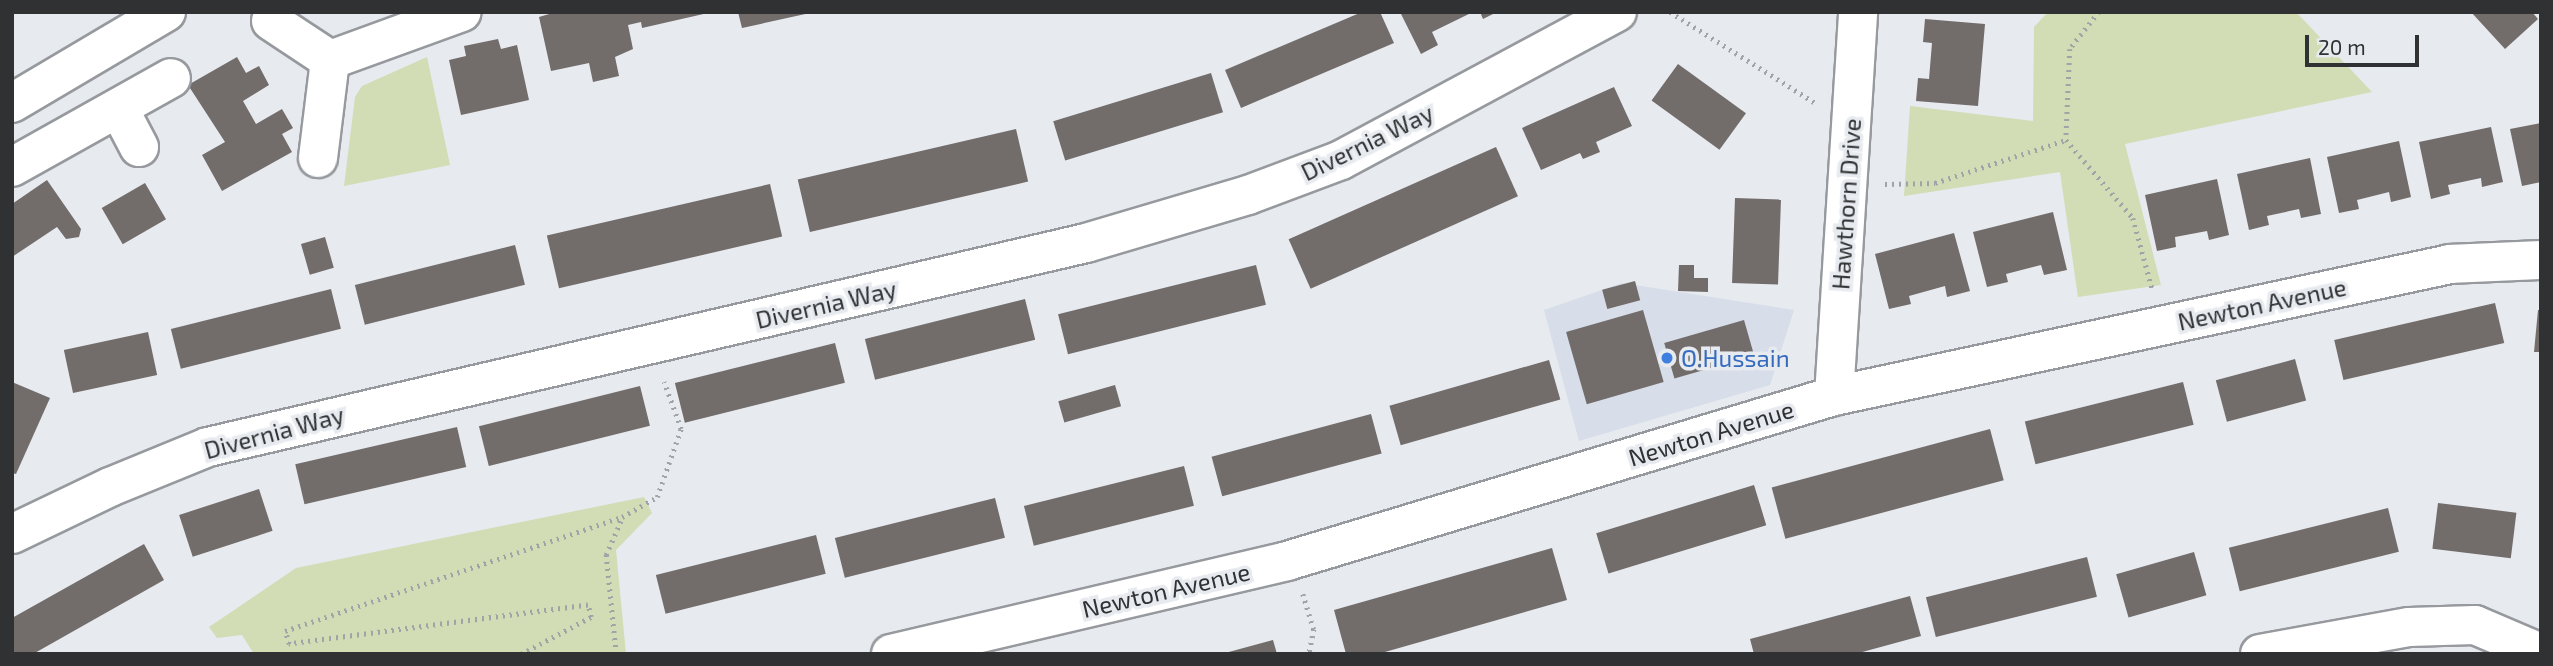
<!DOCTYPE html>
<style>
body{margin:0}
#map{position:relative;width:2553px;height:666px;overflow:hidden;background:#e7eaef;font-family:"Exo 2",sans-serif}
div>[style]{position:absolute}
.built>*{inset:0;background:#d7dee9}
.green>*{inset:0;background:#d2dcb5}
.building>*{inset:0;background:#726c6b;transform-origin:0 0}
.path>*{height:4.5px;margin-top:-2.25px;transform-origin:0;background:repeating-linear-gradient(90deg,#a1a3a7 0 2px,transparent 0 7px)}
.roads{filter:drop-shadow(2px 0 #96999d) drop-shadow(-2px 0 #96999d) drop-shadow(0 2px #96999d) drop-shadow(0 -2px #96999d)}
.minor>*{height:38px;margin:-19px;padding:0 19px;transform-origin:19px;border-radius:19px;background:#fff}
.tertiary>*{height:38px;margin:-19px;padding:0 19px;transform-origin:19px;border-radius:19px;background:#fff}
.dots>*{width:19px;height:19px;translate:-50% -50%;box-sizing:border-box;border:4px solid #e7eaef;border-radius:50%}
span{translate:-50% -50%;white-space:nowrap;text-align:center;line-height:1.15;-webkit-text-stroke:7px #e7eaef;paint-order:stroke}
.street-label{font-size:24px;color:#2f3132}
.shop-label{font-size:24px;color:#366cbe}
.left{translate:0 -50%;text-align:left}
.frame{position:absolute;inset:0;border:14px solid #2f3132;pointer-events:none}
.scale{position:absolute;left:2305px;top:35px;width:114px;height:32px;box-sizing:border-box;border:4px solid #2f3132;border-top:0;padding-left:9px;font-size:21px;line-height:24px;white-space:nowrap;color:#2f3132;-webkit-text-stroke:5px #e7eaef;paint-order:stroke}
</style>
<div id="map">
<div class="built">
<div style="clip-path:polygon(1622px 283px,1794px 310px,1770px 385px,1579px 441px,1544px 310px)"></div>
</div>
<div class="green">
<div style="clip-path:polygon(2048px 12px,2296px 12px,2372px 92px,2125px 144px,2161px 285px,2078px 297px,2060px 172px,1904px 196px,1910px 106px,2033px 121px,2034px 27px)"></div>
<div style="clip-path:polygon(427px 57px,450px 165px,344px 186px,355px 97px,362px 86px)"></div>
<div style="clip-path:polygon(644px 497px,652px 513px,616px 550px,626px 654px,254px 654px,242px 635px,217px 638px,209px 627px,296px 568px)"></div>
</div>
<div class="building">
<div style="clip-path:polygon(556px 12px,708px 12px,708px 13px,642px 28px,641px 22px,628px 25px,633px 49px,615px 57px,619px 76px,593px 82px,589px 63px,551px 71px,539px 17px)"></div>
<div style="clip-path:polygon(738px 12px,809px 12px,810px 13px,742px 28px)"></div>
<div style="clip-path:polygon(1362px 12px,1380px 12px,1394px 43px,1241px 108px,1225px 70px)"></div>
<div style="clip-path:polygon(1400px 12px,1473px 12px,1432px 32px,1438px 45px,1421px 54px)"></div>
<div style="clip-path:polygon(1480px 12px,1497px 12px,1483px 19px)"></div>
<div style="clip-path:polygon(2471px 12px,2532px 12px,2538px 19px,2505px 49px)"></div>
<div style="clip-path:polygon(1925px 19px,1985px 24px,1978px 106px,1916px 101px,1918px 78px,1929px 79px,1932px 43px,1923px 42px)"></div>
<div style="clip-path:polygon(498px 39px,501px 49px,517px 45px,529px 100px,461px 115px,449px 60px,466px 56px,464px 46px)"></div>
<div style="clip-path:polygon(237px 57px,246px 73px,259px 66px,269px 85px,243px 101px,256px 124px,282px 109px,293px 128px,282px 134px,292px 152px,222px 191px,202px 155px,225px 142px,188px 85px)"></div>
<div style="left:1678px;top:64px;width:84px;height:45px;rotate:36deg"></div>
<div style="left:1211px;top:73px;width:41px;height:165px;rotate:73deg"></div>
<div style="clip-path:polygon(1614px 87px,1632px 126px,1596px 142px,1600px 152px,1583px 159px,1580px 153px,1541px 170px,1522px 128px)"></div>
<div style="clip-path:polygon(2541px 123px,2541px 182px,2522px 186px,2510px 129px)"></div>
<div style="clip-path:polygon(2491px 127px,2503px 182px,2482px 187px,2481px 178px,2448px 185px,2450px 194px,2431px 199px,2419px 142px)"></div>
<div style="left:1016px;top:129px;width:54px;height:224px;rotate:77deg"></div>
<div style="clip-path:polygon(2399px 141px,2411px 197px,2391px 202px,2389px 192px,2357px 200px,2359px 209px,2339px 213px,2327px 157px)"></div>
<div style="left:1496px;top:147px;width:54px;height:227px;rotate:66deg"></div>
<div style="clip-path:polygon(2310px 158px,2321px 214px,2301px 218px,2299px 209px,2267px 216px,2269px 225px,2249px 230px,2237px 174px)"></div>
<div style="clip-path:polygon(2217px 179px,2229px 235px,2209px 240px,2207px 231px,2175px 237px,2176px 247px,2157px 251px,2145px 195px)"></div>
<div style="clip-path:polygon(47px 180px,81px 229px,79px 237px,66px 239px,57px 227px,12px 257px,12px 204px)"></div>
<div style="left:145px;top:183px;width:42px;height:50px;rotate:60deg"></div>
<div style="left:770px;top:184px;width:54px;height:229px;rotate:77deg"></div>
<div style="left:1735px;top:198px;width:46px;height:85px;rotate:2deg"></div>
<div style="clip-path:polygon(2053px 212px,2067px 270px,2044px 275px,2041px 265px,2006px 274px,2008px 282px,1987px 287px,1973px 232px)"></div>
<div style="clip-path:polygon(1954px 233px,1970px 291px,1947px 297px,1945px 286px,1909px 296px,1911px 304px,1889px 309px,1875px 254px)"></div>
<div style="left:325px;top:237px;width:32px;height:25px;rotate:74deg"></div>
<div style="left:515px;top:245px;width:41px;height:165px;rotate:76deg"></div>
<div style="left:1256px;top:265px;width:41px;height:204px;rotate:76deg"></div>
<div style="clip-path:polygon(1679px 265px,1694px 265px,1694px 278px,1708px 278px,1708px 292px,1678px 291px)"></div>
<div style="left:1635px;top:281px;width:20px;height:34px;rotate:75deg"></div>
<div style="left:331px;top:289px;width:41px;height:165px;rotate:76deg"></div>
<div style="left:1025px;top:299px;width:42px;height:165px;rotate:76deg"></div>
<div style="left:2495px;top:303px;width:41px;height:165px;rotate:77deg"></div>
<div style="left:1643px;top:310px;width:75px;height:80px;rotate:74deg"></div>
<div style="clip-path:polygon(2538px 310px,2541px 310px,2541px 352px,2534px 352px)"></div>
<div style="left:1744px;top:320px;width:37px;height:83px;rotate:74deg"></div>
<div style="left:148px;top:332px;width:44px;height:86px;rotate:78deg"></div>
<div style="left:835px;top:343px;width:41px;height:165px;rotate:76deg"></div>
<div style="left:2295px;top:359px;width:43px;height:82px;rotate:75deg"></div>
<div style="left:1549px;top:360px;width:41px;height:166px;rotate:74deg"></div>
<div style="clip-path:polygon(12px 382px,50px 398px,16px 474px,12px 473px)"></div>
<div style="left:2183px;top:382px;width:44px;height:163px;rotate:76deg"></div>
<div style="left:1115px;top:385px;width:22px;height:59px;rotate:74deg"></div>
<div style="left:640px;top:386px;width:41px;height:166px;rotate:76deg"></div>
<div style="left:1371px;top:414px;width:41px;height:165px;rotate:75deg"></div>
<div style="left:457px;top:427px;width:41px;height:166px;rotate:77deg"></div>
<div style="left:1990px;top:429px;width:53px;height:226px;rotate:75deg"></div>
<div style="left:1184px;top:466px;width:41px;height:165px;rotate:76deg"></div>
<div style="left:1754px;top:485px;width:42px;height:165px;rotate:73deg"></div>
<div style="left:259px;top:489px;width:44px;height:84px;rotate:72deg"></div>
<div style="left:995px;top:498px;width:41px;height:165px;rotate:76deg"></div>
<div style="left:2438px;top:503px;width:79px;height:46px;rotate:7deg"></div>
<div style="left:2388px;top:508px;width:45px;height:164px;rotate:76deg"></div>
<div style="left:816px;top:535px;width:40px;height:165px;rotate:76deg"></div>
<div style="clip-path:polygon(144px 544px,164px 580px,33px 654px,12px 654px,12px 618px)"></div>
<div style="clip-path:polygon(1552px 548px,1567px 600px,1378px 654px,1346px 654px,1334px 610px)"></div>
<div style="left:2194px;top:552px;width:45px;height:81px;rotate:74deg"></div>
<div style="left:2087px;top:557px;width:41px;height:166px;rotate:76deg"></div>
<div style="clip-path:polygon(1910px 596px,1921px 636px,1855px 654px,1754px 654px,1750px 639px)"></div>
<div style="clip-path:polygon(1273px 640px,1277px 654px,1225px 654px,1225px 653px)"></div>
</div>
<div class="path">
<div style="left:1670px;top:12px;width:170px;rotate:32deg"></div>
<div style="left:2099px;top:12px;width:47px;rotate:128.1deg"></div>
<div style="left:2070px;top:49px;width:91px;rotate:92.5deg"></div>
<div style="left:2066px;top:140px;width:103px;rotate:49.3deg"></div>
<div style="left:2133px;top:218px;width:73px;rotate:74.8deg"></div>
<div style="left:1885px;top:184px;width:50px;rotate:-1.1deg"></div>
<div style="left:1935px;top:183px;width:138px;rotate:-18.2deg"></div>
<div style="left:1303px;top:594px;width:37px;rotate:73deg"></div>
<div style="left:1314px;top:629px;width:25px;rotate:101deg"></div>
<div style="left:521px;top:654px;width:79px;rotate:-27.9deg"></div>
<div style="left:591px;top:617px;width:12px;rotate:-104deg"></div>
<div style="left:588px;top:605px;width:302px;rotate:172.6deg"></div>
<div style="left:289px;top:644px;width:14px;rotate:-107deg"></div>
<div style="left:285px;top:631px;width:356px;rotate:-18.7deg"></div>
<div style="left:622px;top:517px;width:40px;rotate:-29.7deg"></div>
<div style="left:657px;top:497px;width:72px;rotate:-70.6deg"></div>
<div style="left:681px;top:429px;width:50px;rotate:-109.9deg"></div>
<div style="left:616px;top:654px;width:100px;rotate:-95.8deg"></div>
<div style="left:606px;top:555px;width:40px;rotate:-66.6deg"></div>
</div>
<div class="roads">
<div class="minor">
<div style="left:271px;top:21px;width:71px;rotate:33.5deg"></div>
<div style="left:330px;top:60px;width:140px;rotate:-20deg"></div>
<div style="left:119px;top:109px;width:43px;rotate:62.2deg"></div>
<div style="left:318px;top:158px;width:99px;rotate:-83deg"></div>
<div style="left:12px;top:167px;width:182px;rotate:-29.2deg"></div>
<div style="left:1834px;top:396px;width:385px;rotate:-86.4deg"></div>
<div style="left:12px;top:534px;width:109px;rotate:-25.6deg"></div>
<div style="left:110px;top:487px;width:106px;rotate:-22.2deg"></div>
<div style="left:208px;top:447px;width:901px;rotate:-13.08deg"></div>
<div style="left:1086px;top:243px;width:169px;rotate:-16.5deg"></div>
<div style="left:1248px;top:195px;width:99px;rotate:-20.6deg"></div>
<div style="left:1341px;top:160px;width:313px;rotate:-28.2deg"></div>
<div style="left:891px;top:654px;width:407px;rotate:-13.2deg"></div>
<div style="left:1287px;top:561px;width:571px;rotate:-16.79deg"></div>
<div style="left:1834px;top:396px;width:630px;rotate:-12.09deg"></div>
<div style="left:2450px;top:264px;width:91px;rotate:-2.5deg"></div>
<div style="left:2260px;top:654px;width:151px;rotate:-10.3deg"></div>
<div style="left:2409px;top:627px;width:66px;rotate:-1.7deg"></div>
<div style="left:2475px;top:625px;width:72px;rotate:23deg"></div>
</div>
<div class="tertiary">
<div style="left:12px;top:103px;width:179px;rotate:-30.6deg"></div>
</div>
</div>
<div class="dots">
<div style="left:1667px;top:358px;background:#3f7fe0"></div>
</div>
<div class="street-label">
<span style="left:1367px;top:142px;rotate:-26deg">Divernia Way</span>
<span style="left:1846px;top:204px;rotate:-86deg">Hawthorn Drive</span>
<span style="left:826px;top:304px;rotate:-13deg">Divernia Way</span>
<span style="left:2262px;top:304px;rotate:-12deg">Newton Avenue</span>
<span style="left:274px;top:432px;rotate:-15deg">Divernia Way</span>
<span style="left:1711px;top:433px;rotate:-17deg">Newton Avenue</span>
<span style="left:1166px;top:590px;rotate:-13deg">Newton Avenue</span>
</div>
<div class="shop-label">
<span class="left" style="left:1681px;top:358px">O.Hussain</span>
</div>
<div class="frame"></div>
<div class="scale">20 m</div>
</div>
